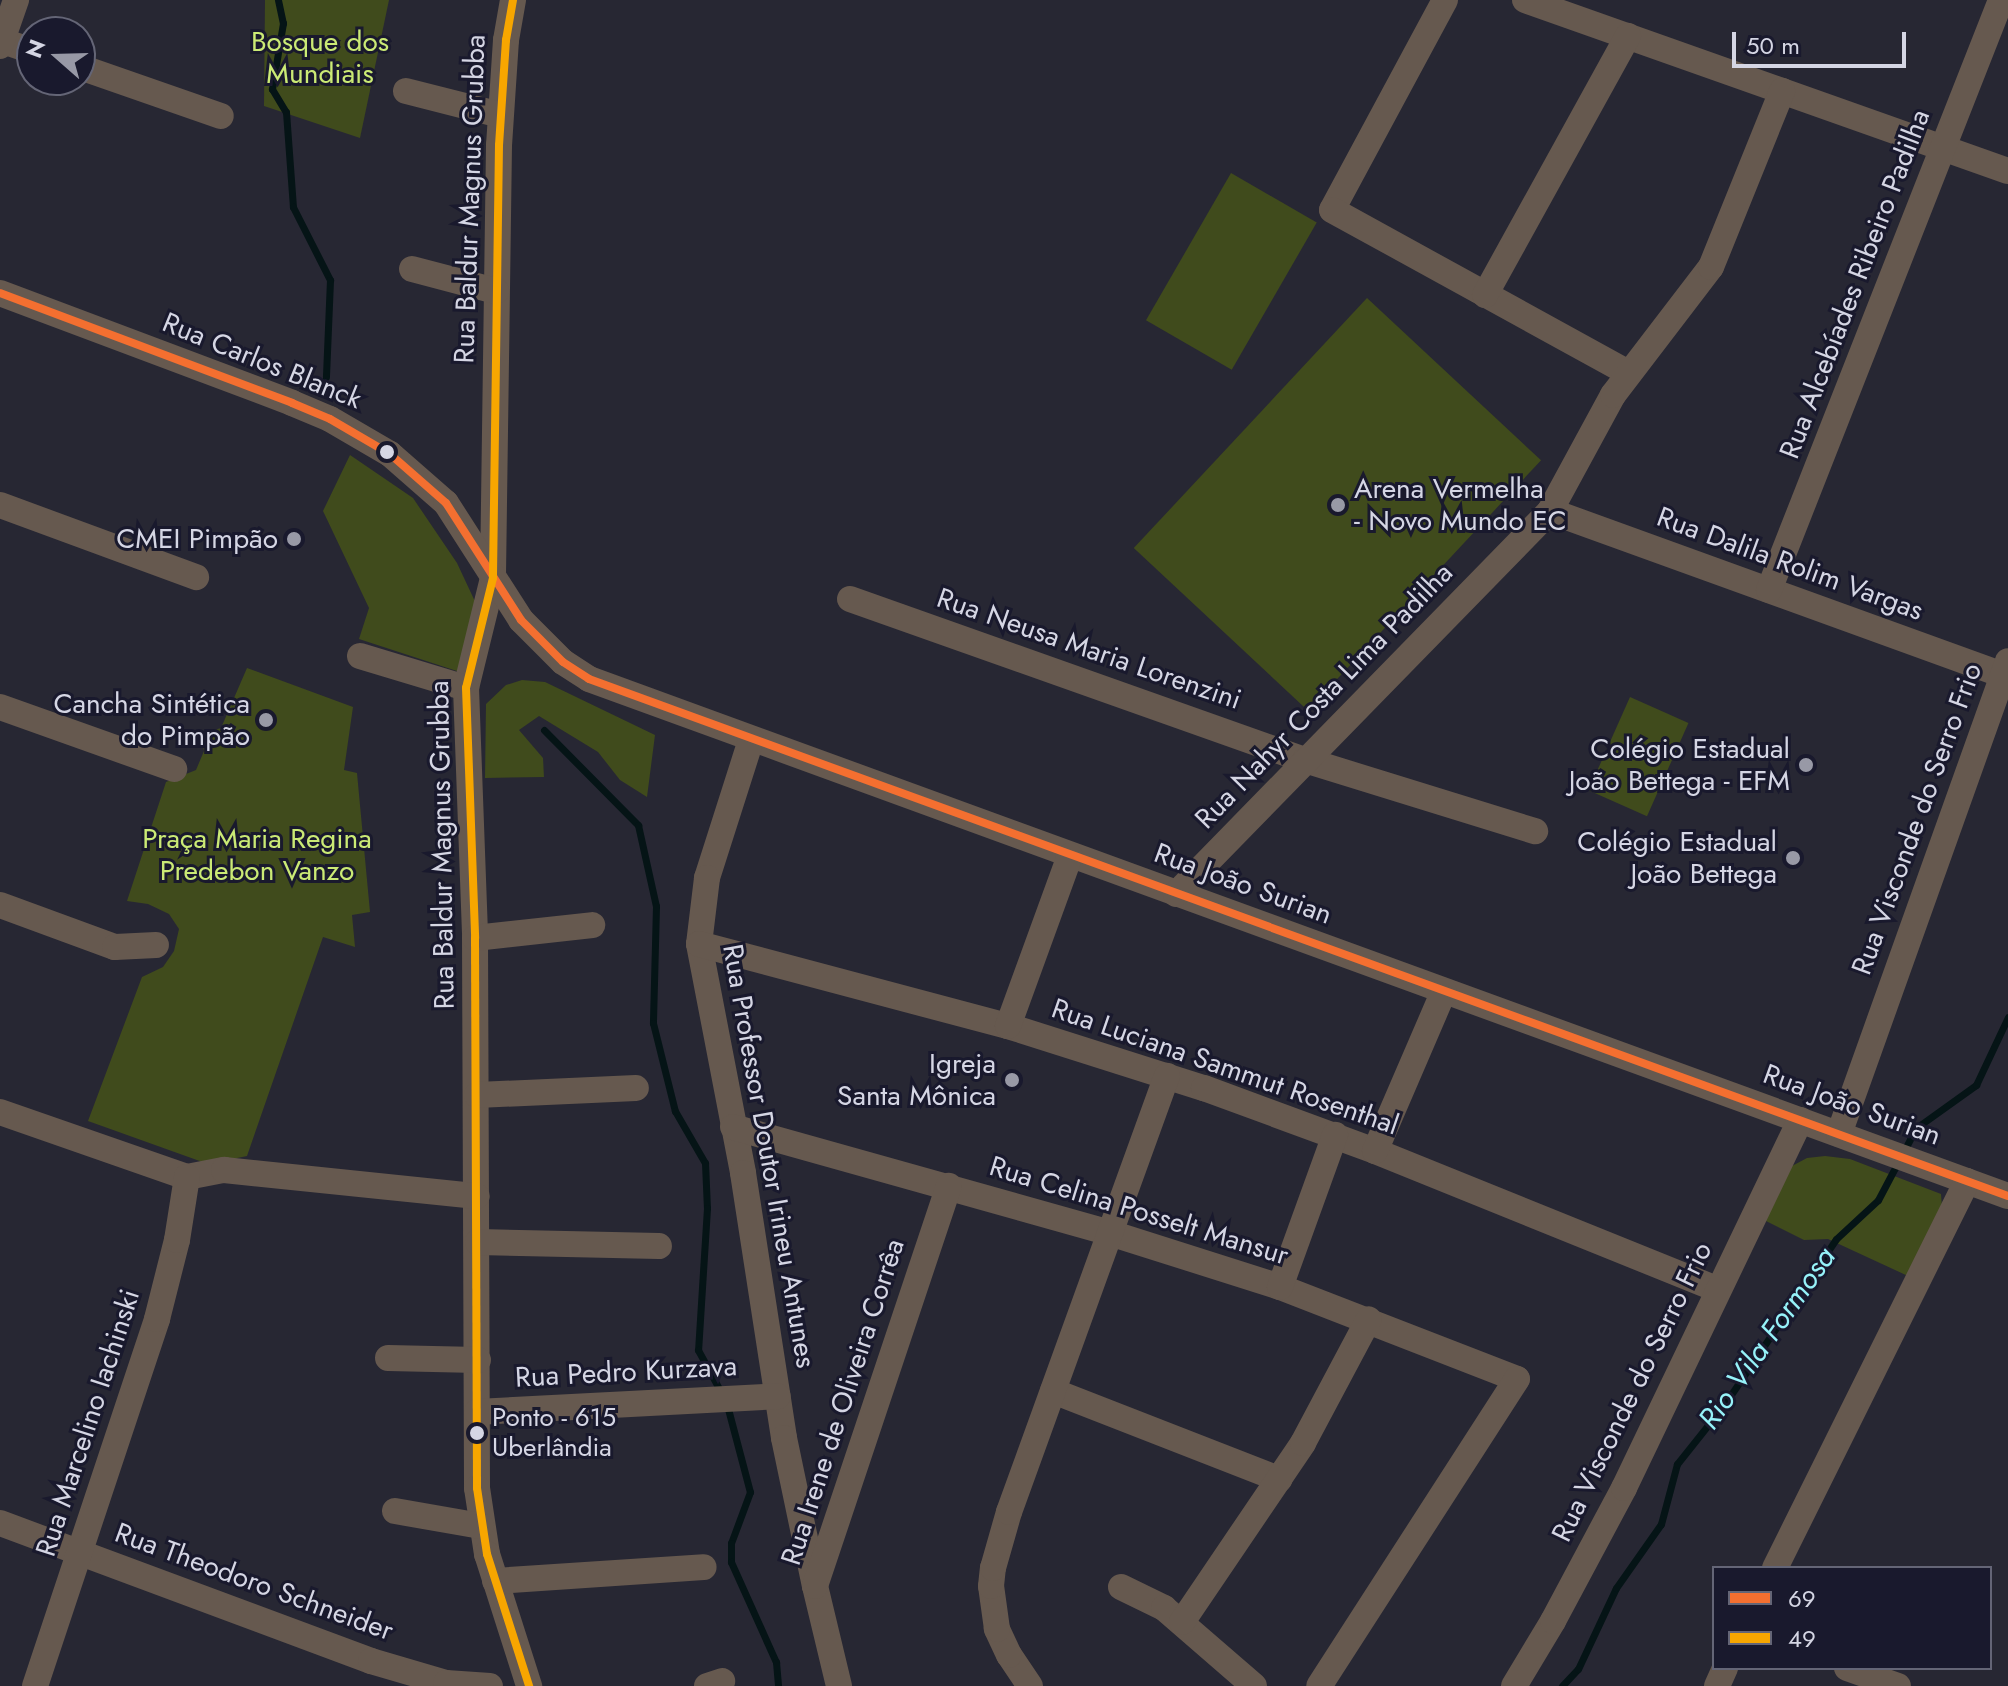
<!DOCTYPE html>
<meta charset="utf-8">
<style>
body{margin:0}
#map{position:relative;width:2008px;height:1686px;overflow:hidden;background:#272733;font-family:Jost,sans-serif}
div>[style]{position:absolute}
.green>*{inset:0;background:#404b1c;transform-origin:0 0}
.stream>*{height:7px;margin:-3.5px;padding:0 3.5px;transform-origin:3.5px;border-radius:3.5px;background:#051416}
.minor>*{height:26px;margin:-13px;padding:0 13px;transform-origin:13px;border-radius:13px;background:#66594f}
.bus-1>*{height:8px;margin:-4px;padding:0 4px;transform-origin:4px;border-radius:4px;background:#f46f30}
.bus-2>*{height:8px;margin:-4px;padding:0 4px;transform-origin:4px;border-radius:4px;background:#f7a600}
.dots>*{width:22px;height:22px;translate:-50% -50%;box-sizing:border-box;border:4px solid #19192d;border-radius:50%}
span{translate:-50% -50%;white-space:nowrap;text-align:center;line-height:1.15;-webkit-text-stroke:6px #19192d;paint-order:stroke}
.bus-label{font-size:26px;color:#d5d6e4}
.left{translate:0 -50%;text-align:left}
.park-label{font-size:28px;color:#cbea75}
.street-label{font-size:28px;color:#d5d6e4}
.poi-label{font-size:28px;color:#d5d6e4}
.right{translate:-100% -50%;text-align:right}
.water-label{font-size:30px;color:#96f2f9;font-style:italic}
.legend{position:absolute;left:1712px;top:1566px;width:280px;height:104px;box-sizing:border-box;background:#19192d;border:2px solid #646576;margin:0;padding:10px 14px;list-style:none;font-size:24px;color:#d5d6e4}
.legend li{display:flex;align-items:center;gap:16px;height:40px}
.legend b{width:40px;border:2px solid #646576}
.north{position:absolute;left:16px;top:16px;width:80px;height:80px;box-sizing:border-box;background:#19192d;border:2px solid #646576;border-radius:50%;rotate:290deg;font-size:22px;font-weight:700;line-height:32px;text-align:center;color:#d5d6e4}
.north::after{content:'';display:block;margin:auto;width:28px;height:36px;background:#9899a6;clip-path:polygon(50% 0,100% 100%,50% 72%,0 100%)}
.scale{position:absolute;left:1732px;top:32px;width:174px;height:36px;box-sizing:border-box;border:4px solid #d5d6e4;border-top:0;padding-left:10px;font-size:24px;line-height:28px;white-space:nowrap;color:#d5d6e4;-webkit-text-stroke:6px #19192d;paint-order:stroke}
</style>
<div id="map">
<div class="green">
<div style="clip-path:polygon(265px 0,389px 0,360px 138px,264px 106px)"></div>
<div style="left:1231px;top:173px;width:99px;height:170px;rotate:30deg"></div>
<div style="left:1367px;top:298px;width:238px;height:342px;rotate:43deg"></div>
<div style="clip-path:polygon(350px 455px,413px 498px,457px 563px,479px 610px,463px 673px,359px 639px,369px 608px,323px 511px)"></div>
<div style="clip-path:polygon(247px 668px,353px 707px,344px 770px,357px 773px,370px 912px,352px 915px,355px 947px,323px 937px,247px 1156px,208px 1164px,88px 1121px,142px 977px,163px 967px,174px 951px,179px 929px,169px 914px,148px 904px,127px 901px,166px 782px,196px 770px,204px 751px,201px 734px,221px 728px)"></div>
<div style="clip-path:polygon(522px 680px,545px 682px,655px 735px,647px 797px,620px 780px,598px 752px,539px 716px,519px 730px,543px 758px,544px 777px,485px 778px,486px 704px,506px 685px)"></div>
<div style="left:1630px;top:697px;width:64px;height:102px;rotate:24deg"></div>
<div style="clip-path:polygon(1825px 1156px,1850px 1159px,1941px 1194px,1942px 1207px,1908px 1276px,1828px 1239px,1804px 1240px,1762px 1219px,1792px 1166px,1807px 1158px)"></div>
</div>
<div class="stream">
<div style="left:278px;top:0;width:24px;rotate:78deg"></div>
<div style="left:283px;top:23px;width:67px;rotate:99.5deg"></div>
<div style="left:272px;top:89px;width:27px;rotate:59deg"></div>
<div style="left:286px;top:112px;width:95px;rotate:85.8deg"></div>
<div style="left:293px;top:207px;width:82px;rotate:63.1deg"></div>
<div style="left:330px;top:280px;width:97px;rotate:92.4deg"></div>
<div style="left:544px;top:730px;width:134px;rotate:45.3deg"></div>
<div style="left:638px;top:825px;width:83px;rotate:77.5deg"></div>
<div style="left:656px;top:906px;width:117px;rotate:91.5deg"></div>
<div style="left:653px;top:1023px;width:91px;rotate:76deg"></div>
<div style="left:675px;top:1111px;width:60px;rotate:60deg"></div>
<div style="left:705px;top:1163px;width:45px;rotate:87.5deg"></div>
<div style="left:707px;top:1208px;width:142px;rotate:93.6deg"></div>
<div style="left:698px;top:1350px;width:50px;rotate:61.4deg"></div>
<div style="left:727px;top:1405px;width:90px;rotate:75.2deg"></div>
<div style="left:750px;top:1492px;width:54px;rotate:110.4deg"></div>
<div style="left:731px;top:1543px;width:19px;rotate:90deg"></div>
<div style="left:731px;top:1562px;width:110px;rotate:65.8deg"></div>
<div style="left:776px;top:1662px;width:24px;rotate:85deg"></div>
<div style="left:1562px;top:1686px;width:23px;rotate:-47deg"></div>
<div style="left:1578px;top:1669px;width:89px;rotate:-64.9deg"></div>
<div style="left:1616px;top:1588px;width:78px;rotate:-54.9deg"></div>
<div style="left:1661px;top:1524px;width:62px;rotate:-75.1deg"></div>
<div style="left:1677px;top:1464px;width:75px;rotate:-51.5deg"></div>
<div style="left:1724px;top:1405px;width:200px;rotate:-56deg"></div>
<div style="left:1836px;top:1239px;width:57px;rotate:-42.9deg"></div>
<div style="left:1878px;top:1200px;width:81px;rotate:-62.2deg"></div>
<div style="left:1916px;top:1128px;width:74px;rotate:-35.6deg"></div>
<div style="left:1976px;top:1085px;width:75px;rotate:-64.8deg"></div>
</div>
<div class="minor">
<div style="left:513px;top:0;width:41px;rotate:99.9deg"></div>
<div style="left:506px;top:40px;width:105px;rotate:93.8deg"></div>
<div style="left:499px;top:145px;width:433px;rotate:90.8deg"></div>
<div style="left:493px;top:578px;width:113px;rotate:103.8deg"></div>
<div style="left:466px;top:688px;width:250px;rotate:87.9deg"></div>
<div style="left:475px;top:938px;width:550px;rotate:89.79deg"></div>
<div style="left:477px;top:1488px;width:67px;rotate:81.4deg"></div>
<div style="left:487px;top:1554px;width:139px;rotate:72.3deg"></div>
<div style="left:1445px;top:0;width:238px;rotate:118.3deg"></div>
<div style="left:1332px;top:210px;width:338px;rotate:28.8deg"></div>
<div style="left:1525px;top:0;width:512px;rotate:19.5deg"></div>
<div style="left:0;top:40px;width:34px;rotate:19deg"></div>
<div style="left:0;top:46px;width:49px;rotate:-70.8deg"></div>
<div style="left:80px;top:67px;width:149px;rotate:19.2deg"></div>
<div style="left:406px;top:91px;width:97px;rotate:14.3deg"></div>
<div style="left:412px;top:269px;width:87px;rotate:14.7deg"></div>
<div style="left:0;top:293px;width:312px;rotate:20.6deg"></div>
<div style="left:292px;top:403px;width:41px;rotate:22.8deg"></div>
<div style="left:330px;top:419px;width:69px;rotate:30.3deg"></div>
<div style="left:390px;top:454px;width:74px;rotate:41.2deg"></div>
<div style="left:446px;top:503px;width:139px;rotate:57.3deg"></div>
<div style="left:521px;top:620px;width:59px;rotate:45deg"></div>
<div style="left:563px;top:662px;width:31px;rotate:33deg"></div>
<div style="left:589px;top:679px;width:1510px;rotate:20.02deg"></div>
<div style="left:1485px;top:295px;width:296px;rotate:-61.1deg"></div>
<div style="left:0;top:505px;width:209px;rotate:20.2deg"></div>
<div style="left:1550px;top:511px;width:487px;rotate:19.9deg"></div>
<div style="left:1769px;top:590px;width:634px;rotate:-68.53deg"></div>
<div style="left:850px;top:599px;width:483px;rotate:19.5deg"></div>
<div style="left:1305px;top:760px;width:241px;rotate:17.2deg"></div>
<div style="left:360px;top:656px;width:111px;rotate:16.8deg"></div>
<div style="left:0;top:707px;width:185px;rotate:19.6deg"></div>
<div style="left:751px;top:740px;width:145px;rotate:107.7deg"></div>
<div style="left:707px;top:878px;width:66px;rotate:96.9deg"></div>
<div style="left:699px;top:944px;width:233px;rotate:79.1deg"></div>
<div style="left:743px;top:1173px;width:268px;rotate:81.2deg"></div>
<div style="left:784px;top:1438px;width:151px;rotate:78.2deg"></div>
<div style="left:1176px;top:894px;width:535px;rotate:-45.68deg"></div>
<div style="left:1550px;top:511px;width:132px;rotate:-61.5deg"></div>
<div style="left:1613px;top:395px;width:161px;rotate:-52.6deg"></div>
<div style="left:1711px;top:267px;width:190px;rotate:-68deg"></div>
<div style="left:0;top:905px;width:122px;rotate:20.1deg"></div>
<div style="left:115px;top:947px;width:41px;rotate:-2.8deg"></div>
<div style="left:475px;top:938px;width:118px;rotate:-6.3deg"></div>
<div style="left:699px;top:944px;width:320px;rotate:14.9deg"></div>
<div style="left:1008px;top:1026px;width:206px;rotate:17.6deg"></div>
<div style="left:1204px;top:1088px;width:182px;rotate:20.2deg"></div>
<div style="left:1375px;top:1151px;width:369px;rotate:22deg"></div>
<div style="left:1008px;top:1026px;width:181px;rotate:-70deg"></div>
<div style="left:477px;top:1095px;width:159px;rotate:-2.5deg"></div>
<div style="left:0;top:1112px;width:198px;rotate:19.2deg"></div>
<div style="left:187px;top:1177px;width:38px;rotate:-11deg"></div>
<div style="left:224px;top:1170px;width:254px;rotate:5.9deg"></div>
<div style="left:733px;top:1127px;width:392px;rotate:15.7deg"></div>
<div style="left:1110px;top:1233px;width:178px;rotate:17.6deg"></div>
<div style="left:1280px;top:1287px;width:254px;rotate:21.2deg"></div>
<div style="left:1517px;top:1379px;width:365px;rotate:122.8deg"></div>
<div style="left:1839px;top:1134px;width:502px;rotate:-70.34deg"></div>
<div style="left:1375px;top:1151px;width:174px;rotate:-66.7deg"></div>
<div style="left:478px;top:1242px;width:181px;rotate:1.3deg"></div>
<div style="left:1280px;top:1287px;width:162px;rotate:-70.1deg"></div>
<div style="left:388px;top:1358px;width:90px;rotate:1.3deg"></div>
<div style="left:1053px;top:1391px;width:243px;rotate:21.3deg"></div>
<div style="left:477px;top:1412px;width:301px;rotate:-3deg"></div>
<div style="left:395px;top:1511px;width:87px;rotate:9.9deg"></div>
<div style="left:0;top:1523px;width:396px;rotate:20.4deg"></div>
<div style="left:371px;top:1661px;width:78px;rotate:16.3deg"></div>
<div style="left:446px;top:1683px;width:44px;rotate:3.9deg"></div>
<div style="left:1775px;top:1568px;width:432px;rotate:-63.6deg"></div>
<div style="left:495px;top:1581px;width:209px;rotate:-3.8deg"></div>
<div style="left:1121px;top:1587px;width:48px;rotate:26deg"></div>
<div style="left:1164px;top:1608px;width:119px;rotate:40.9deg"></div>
<div style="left:1182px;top:1622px;width:216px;rotate:-55.9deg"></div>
<div style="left:1303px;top:1443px;width:140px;rotate:-62deg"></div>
<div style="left:1847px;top:1668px;width:54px;rotate:19.4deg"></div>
<div style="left:35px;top:1686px;width:387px;rotate:-71.6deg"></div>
<div style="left:157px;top:1319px;width:81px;rotate:-75.8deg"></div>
<div style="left:177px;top:1240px;width:64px;rotate:-81deg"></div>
<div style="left:707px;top:1686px;width:16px;rotate:-18deg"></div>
<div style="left:839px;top:1686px;width:103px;rotate:-103.5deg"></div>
<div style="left:815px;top:1586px;width:422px;rotate:-71.5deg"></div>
<div style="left:1030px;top:1686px;width:37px;rotate:-124deg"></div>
<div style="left:1009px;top:1655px;width:29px;rotate:-115deg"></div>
<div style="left:997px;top:1629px;width:43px;rotate:-97.9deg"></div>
<div style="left:991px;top:1586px;width:18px;rotate:-84deg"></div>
<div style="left:993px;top:1568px;width:58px;rotate:-74.1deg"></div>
<div style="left:1009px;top:1512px;width:464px;rotate:-70.1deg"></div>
<div style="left:1514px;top:1686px;width:76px;rotate:-59deg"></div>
<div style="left:1553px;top:1621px;width:151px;rotate:-61.9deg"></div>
<div style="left:1624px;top:1488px;width:408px;rotate:-64.4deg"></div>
<div style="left:1717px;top:1686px;width:20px;rotate:-66deg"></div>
</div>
<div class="bus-1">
<div style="left:0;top:293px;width:312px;rotate:20.6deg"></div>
<div style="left:292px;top:403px;width:41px;rotate:22.8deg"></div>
<div style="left:330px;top:419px;width:69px;rotate:30.3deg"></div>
<div style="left:390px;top:454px;width:74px;rotate:41.2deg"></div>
<div style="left:446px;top:503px;width:139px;rotate:57.3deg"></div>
<div style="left:521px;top:620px;width:59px;rotate:45deg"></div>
<div style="left:563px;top:662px;width:31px;rotate:33deg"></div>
<div style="left:589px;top:679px;width:1510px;rotate:20.02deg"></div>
</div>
<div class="bus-2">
<div style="left:513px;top:0;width:41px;rotate:99.9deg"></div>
<div style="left:506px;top:40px;width:105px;rotate:93.8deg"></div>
<div style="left:499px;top:145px;width:433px;rotate:90.8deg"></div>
<div style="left:493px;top:578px;width:113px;rotate:103.8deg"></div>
<div style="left:466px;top:688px;width:250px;rotate:87.9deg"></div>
<div style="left:475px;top:938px;width:550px;rotate:89.79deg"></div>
<div style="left:477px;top:1488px;width:67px;rotate:81.4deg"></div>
<div style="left:487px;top:1554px;width:139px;rotate:72.3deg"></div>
</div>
<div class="dots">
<div style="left:387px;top:452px;background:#d5d6e4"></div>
<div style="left:1338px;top:505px;background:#9899a6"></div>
<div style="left:294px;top:539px;background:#9899a6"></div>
<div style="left:266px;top:720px;background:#9899a6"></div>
<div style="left:1806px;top:765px;background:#9899a6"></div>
<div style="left:1793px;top:858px;background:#9899a6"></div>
<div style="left:1012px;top:1080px;background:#9899a6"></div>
<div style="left:477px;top:1433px;background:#d5d6e4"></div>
</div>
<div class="bus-label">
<span class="left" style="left:492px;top:1433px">Ponto - 615<br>Uberlândia</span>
</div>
<div class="park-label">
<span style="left:320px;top:58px">Bosque dos<br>Mundiais</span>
<span style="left:257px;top:855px">Praça Maria Regina<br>Predebon Vanzo</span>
</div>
<div class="street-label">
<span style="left:470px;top:199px;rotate:-88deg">Rua Baldur Magnus Grubba</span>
<span style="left:1855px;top:284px;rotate:-69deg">Rua Alcebíades Ribeiro Padilha</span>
<span style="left:262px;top:361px;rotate:22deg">Rua Carlos Blanck</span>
<span style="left:1790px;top:564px;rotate:20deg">Rua Dalila Rolim Vargas</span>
<span style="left:1089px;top:649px;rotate:19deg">Rua Neusa Maria Lorenzini</span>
<span style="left:1324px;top:696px;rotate:-46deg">Rua Nahyr Costa Lima Padilha</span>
<span style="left:1917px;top:819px;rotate:-70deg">Rua Visconde do Serro Frio</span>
<span style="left:442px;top:845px;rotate:-91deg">Rua Baldur Magnus Grubba</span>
<span style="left:1243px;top:884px;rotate:20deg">Rua João Surian</span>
<span style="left:1225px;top:1067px;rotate:19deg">Rua Luciana Sammut Rosenthal</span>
<span style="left:1852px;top:1105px;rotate:20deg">Rua João Surian</span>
<span style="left:769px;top:1156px;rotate:80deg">Rua Professor Doutor Irineu Antunes</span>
<span style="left:1139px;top:1211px;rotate:17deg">Rua Celina Posselt Mansur</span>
<span style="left:626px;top:1372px;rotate:-3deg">Rua Pedro Kurzava</span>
<span style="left:1632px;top:1392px;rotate:-64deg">Rua Visconde do Serro Frio</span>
<span style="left:843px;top:1402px;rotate:-72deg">Rua Irene de Oliveira Corrêa</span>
<span style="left:88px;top:1423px;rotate:-72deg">Rua Marcelino Iachinski</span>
<span style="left:254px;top:1582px;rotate:20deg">Rua Theodoro Schneider</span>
</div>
<div class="poi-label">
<span class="left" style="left:1354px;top:505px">Arena Vermelha<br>- Novo Mundo EC</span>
<span class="right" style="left:278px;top:539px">CMEI Pimpão</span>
<span class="right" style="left:250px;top:720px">Cancha Sintética<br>do Pimpão</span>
<span class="right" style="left:1790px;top:765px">Colégio Estadual<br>João Bettega - EFM</span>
<span class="right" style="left:1777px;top:858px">Colégio Estadual<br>João Bettega</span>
<span class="right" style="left:996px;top:1080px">Igreja<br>Santa Mônica</span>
</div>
<div class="water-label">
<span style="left:1767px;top:1338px;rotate:-55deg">Rio Vila Formosa</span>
</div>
<ul class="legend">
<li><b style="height:10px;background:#f46f30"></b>69</li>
<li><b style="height:10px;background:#f7a600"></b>49</li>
</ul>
<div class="north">N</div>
<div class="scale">50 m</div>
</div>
